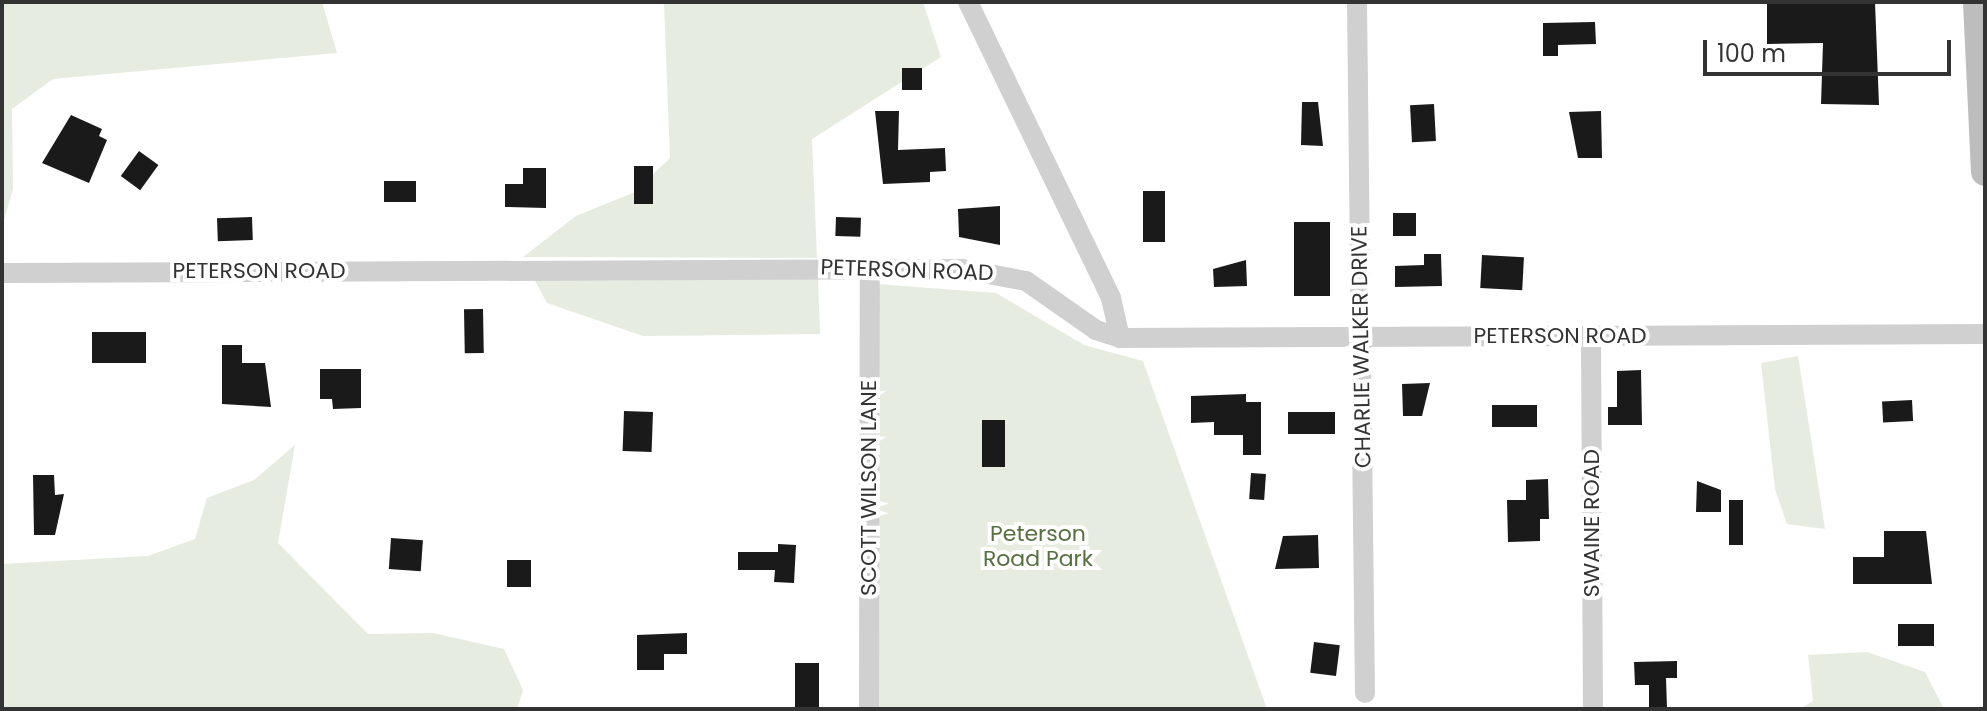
<!DOCTYPE html>
<style>
body{margin:0}
#map{position:relative;width:1987px;height:711px;overflow:hidden;background:#fff;font-family:Poppins,sans-serif}
div>[style]{position:absolute}
.green>*{inset:0;background:#e6ecdf}
.building>*{inset:0;background:#1a1a1a;transform-origin:0 0}
.street>*{height:20px;margin:-10px;padding:0 10px;transform-origin:10px;border-radius:10px;background:#d0d0d0}
.secondary>*{height:28px;margin:-14px;padding:0 14px;transform-origin:14px;border-radius:14px;background:#bdbdbd}
span{translate:-50% -50%;white-space:nowrap;text-align:center;line-height:1.15;-webkit-text-stroke:8px #fff;paint-order:stroke}
.street-label{font-size:22px;color:#333}
.park-label{font-size:22px;color:#56703f}
.frame{position:absolute;inset:0;border:4px solid #333;pointer-events:none}
.scale{position:absolute;left:1703px;top:40px;width:248px;height:36px;box-sizing:border-box;border:4px solid #333;border-top:0;padding-left:10px;font-size:24px;line-height:28px;white-space:nowrap;color:#333;-webkit-text-stroke:6px #fff;paint-order:stroke}
</style>
<div id="map">
<div class="green">
<div style="clip-path:polygon(2px 2px,322px 2px,337px 53px,53px 79px,12px 109px,13px 189px,2px 227px)"></div>
<div style="clip-path:polygon(664px 2px,923px 2px,941px 57px,812px 139px,817px 258px,523px 257px,576px 216px,635px 192px,670px 158px)"></div>
<div style="clip-path:polygon(818px 277px,820px 334px,643px 336px,547px 303px,534px 279px)"></div>
<div style="clip-path:polygon(877px 284px,996px 293px,1084px 345px,1143px 361px,1267px 709px,878px 709px)"></div>
<div style="clip-path:polygon(1798px 356px,1803px 387px,1825px 529px,1787px 524px,1775px 489px,1761px 363px)"></div>
<div style="clip-path:polygon(295px 445px,278px 543px,368px 634px,433px 633px,504px 649px,523px 690px,517px 709px,2px 709px,2px 564px,148px 556px,195px 539px,207px 498px,254px 480px)"></div>
<div style="clip-path:polygon(1867px 652px,1925px 672px,1944px 709px,1800px 709px,1813px 701px,1808px 655px)"></div>
</div>
<div class="building">
<div style="clip-path:polygon(1767px 2px,1875px 2px,1879px 105px,1821px 104px,1823px 43px,1767px 44px)"></div>
<div style="clip-path:polygon(1595px 22px,1596px 44px,1558px 45px,1558px 56px,1543px 56px,1543px 23px)"></div>
<div style="left:902px;top:68px;width:20px;height:22px"></div>
<div style="clip-path:polygon(1302px 102px,1318px 102px,1323px 146px,1301px 145px)"></div>
<div style="left:1434px;top:104px;width:37px;height:24px;rotate:87deg"></div>
<div style="clip-path:polygon(875px 111px,899px 111px,898px 150px,945px 148px,946px 171px,930px 172px,930px 182px,883px 184px)"></div>
<div style="clip-path:polygon(1601px 111px,1602px 158px,1578px 158px,1569px 112px)"></div>
<div style="clip-path:polygon(71px 115px,102px 129px,99px 136px,107px 140px,89px 183px,42px 163px)"></div>
<div style="left:139px;top:151px;width:24px;height:31px;rotate:36deg"></div>
<div style="left:634px;top:166px;width:19px;height:38px"></div>
<div style="clip-path:polygon(523px 168px,546px 168px,546px 208px,505px 207px,505px 184px,523px 184px)"></div>
<div style="left:416px;top:181px;width:21px;height:32px;rotate:90deg"></div>
<div style="left:1143px;top:191px;width:22px;height:51px"></div>
<div style="clip-path:polygon(1000px 206px,1000px 245px,959px 237px,958px 209px)"></div>
<div style="left:1393px;top:213px;width:23px;height:23px"></div>
<div style="left:252px;top:217px;width:23px;height:35px;rotate:88deg"></div>
<div style="left:836px;top:217px;width:25px;height:19px;rotate:2deg"></div>
<div style="left:1294px;top:222px;width:36px;height:74px"></div>
<div style="clip-path:polygon(1424px 254px,1441px 254px,1442px 286px,1395px 287px,1395px 266px,1424px 265px)"></div>
<div style="left:1482px;top:255px;width:42px;height:33px;rotate:3deg"></div>
<div style="clip-path:polygon(1246px 260px,1247px 286px,1214px 287px,1213px 269px)"></div>
<div style="left:483px;top:309px;width:44px;height:19px;rotate:89deg"></div>
<div style="left:146px;top:332px;width:31px;height:54px;rotate:90deg"></div>
<div style="clip-path:polygon(222px 345px,242px 345px,242px 363px,265px 363px,271px 407px,222px 404px)"></div>
<div style="clip-path:polygon(320px 369px,361px 369px,361px 408px,333px 409px,332px 399px,320px 399px)"></div>
<div style="clip-path:polygon(1641px 370px,1642px 425px,1608px 425px,1608px 407px,1617px 407px,1617px 371px)"></div>
<div style="clip-path:polygon(1430px 383px,1422px 416px,1403px 416px,1402px 384px)"></div>
<div style="clip-path:polygon(1246px 394px,1246px 402px,1261px 402px,1261px 455px,1243px 455px,1243px 435px,1214px 435px,1214px 422px,1191px 423px,1191px 396px)"></div>
<div style="left:1912px;top:400px;width:21px;height:30px;rotate:87deg"></div>
<div style="left:1537px;top:405px;width:22px;height:45px;rotate:90deg"></div>
<div style="left:624px;top:411px;width:29px;height:40px;rotate:2deg"></div>
<div style="left:1335px;top:412px;width:22px;height:47px;rotate:90deg"></div>
<div style="left:982px;top:420px;width:23px;height:47px"></div>
<div style="left:1251px;top:473px;width:15px;height:26px;rotate:4deg"></div>
<div style="clip-path:polygon(33px 475px,54px 475px,55px 495px,64px 494px,55px 535px,34px 535px)"></div>
<div style="clip-path:polygon(1548px 479px,1549px 519px,1540px 519px,1540px 541px,1508px 542px,1507px 500px,1526px 500px,1526px 480px)"></div>
<div style="clip-path:polygon(1697px 481px,1721px 490px,1721px 512px,1696px 512px)"></div>
<div style="left:1729px;top:500px;width:14px;height:45px"></div>
<div style="clip-path:polygon(1884px 531px,1926px 531px,1932px 584px,1853px 584px,1853px 557px,1884px 557px)"></div>
<div style="clip-path:polygon(1318px 535px,1319px 568px,1275px 569px,1283px 536px)"></div>
<div style="left:391px;top:538px;width:32px;height:31px;rotate:4deg"></div>
<div style="clip-path:polygon(778px 544px,796px 545px,794px 583px,774px 582px,775px 570px,738px 570px,738px 552px,778px 552px)"></div>
<div style="left:507px;top:560px;width:24px;height:27px"></div>
<div style="left:1934px;top:624px;width:22px;height:36px;rotate:90deg"></div>
<div style="clip-path:polygon(687px 633px,687px 654px,664px 654px,664px 670px,637px 670px,637px 635px)"></div>
<div style="left:1314px;top:642px;width:26px;height:31px;rotate:7deg"></div>
<div style="clip-path:polygon(1677px 661px,1677px 678px,1666px 678px,1667px 708px,1649px 708px,1649px 685px,1635px 685px,1634px 662px)"></div>
<div style="left:795px;top:663px;width:24px;height:46px"></div>
</div>
<div class="street">
<div style="left:968px;top:2px;width:329px;rotate:64.2deg"></div>
<div style="left:1111px;top:298px;width:41px;rotate:77.3deg"></div>
<div style="left:1357px;top:2px;width:691px;rotate:89.34deg"></div>
<div style="left:2px;top:273px;width:960px;rotate:-0.24deg"></div>
<div style="left:962px;top:269px;width:65px;rotate:10.6deg"></div>
<div style="left:1026px;top:281px;width:85px;rotate:35deg"></div>
<div style="left:1096px;top:330px;width:25px;rotate:18deg"></div>
<div style="left:1120px;top:338px;width:865px;rotate:-0.26deg"></div>
<div style="left:1591px;top:336px;width:373px;rotate:89.7deg"></div>
<div style="left:869px;top:709px;width:442px;rotate:-89.9deg"></div>
</div>
<div class="secondary">
<div style="left:1977px;top:2px;width:170px;rotate:87.3deg"></div>
</div>
<div class="street-label">
<span style="left:907px;top:270px;rotate:2deg">PETERSON ROAD</span>
<span style="left:259px;top:271px">PETERSON ROAD</span>
<span style="left:1560px;top:336px">PETERSON ROAD</span>
<span style="left:1361px;top:347px;rotate:-91deg">CHARLIE WALKER DRIVE</span>
<span style="left:869px;top:488px;rotate:-90deg">SCOTT WILSON LANE</span>
<span style="left:1592px;top:523px;rotate:-90deg">SWAINE ROAD</span>
</div>
<div class="park-label">
<span style="left:1038px;top:546px">Peterson<br>Road Park</span>
</div>
<div class="frame"></div>
<div class="scale">100 m</div>
</div>
